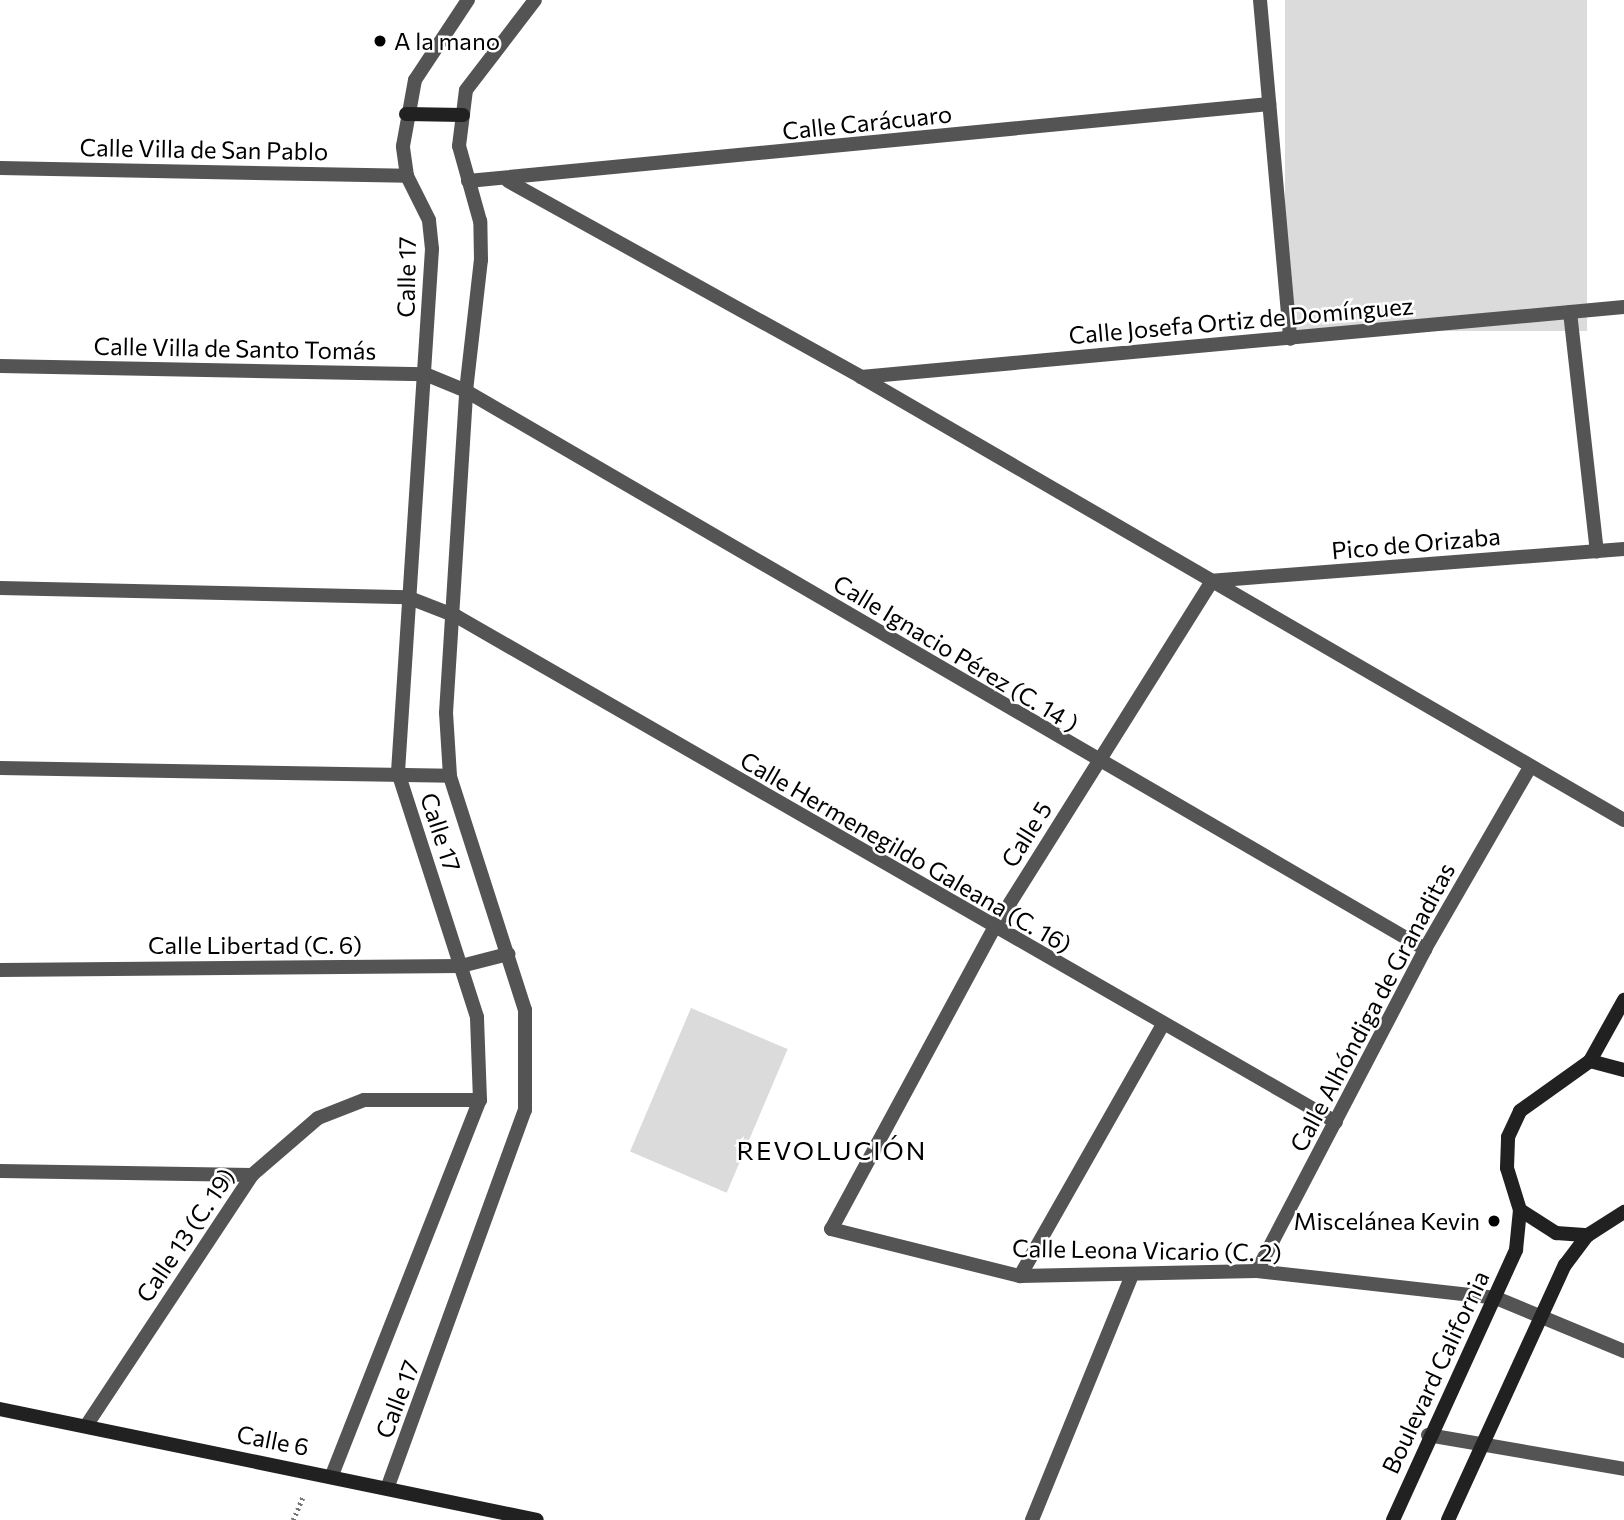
<!DOCTYPE html>
<meta charset="utf-8">
<style>
body{margin:0}
#map{position:relative;width:1624px;height:1520px;overflow:hidden;background:#fff;font-family:Commissioner,sans-serif}
div>[style]{position:absolute}
.green>*{inset:0;background:#dbdbdb;transform-origin:0 0}
.path>*{height:4.5px;margin-top:-2.25px;transform-origin:0;background:repeating-linear-gradient(90deg,#767676 0 2px,transparent 0 5.5px)}
.street>*{height:14px;margin:-7px;padding:0 7px;transform-origin:7px;border-radius:7px;background:#545454}
.secondary>*{height:14px;margin:-7px;padding:0 7px;transform-origin:7px;border-radius:7px;background:#212121}
.dots>*{width:19px;height:19px;translate:-50% -50%;box-sizing:border-box;border:4px solid #fff;border-radius:50%}
span{translate:-50% -50%;white-space:nowrap;text-align:center;line-height:1.15;-webkit-text-stroke:5px #fff;paint-order:stroke}
.poi-label{font-size:24px;color:#000}
.left{translate:0 -50%;text-align:left}
.right{translate:-100% -50%;text-align:right}
.street-label{font-size:24px;color:#000}
.neighbourhood-label{font-size:26px;color:#000;letter-spacing:2px}
</style>
<div id="map">
<div class="green">
<div style="left:1285px;top:0;width:302px;height:331px"></div>
<div style="left:691px;top:1008px;width:105px;height:156px;rotate:23deg"></div>
</div>
<div class="path">
<div style="left:293px;top:1520px;width:26px;rotate:-67deg"></div>
</div>
<div class="street">
<div style="left:1260px;top:0;width:340px;rotate:84.9deg"></div>
<div style="left:0;top:168px;width:407px;rotate:1.1deg"></div>
<div style="left:468px;top:181px;width:805px;rotate:-5.49deg"></div>
<div style="left:508px;top:181px;width:404px;rotate:29deg"></div>
<div style="left:861px;top:377px;width:882px;rotate:30.14deg"></div>
<div style="left:1570px;top:312px;width:241px;rotate:83.6deg"></div>
<div style="left:0;top:366px;width:425px;rotate:1.1deg"></div>
<div style="left:425px;top:374px;width:44px;rotate:22.5deg"></div>
<div style="left:466px;top:391px;width:1110px;rotate:30.19deg"></div>
<div style="left:861px;top:377px;width:766px;rotate:-5.24deg"></div>
<div style="left:1624px;top:549px;width:413px;rotate:175.6deg"></div>
<div style="left:1212px;top:581px;width:412px;rotate:122.1deg"></div>
<div style="left:993px;top:930px;width:340px;rotate:118.4deg"></div>
<div style="left:831px;top:1229px;width:195px;rotate:14deg"></div>
<div style="left:1020px;top:1276px;width:237px;rotate:-1.2deg"></div>
<div style="left:1257px;top:1271px;width:241px;rotate:6.4deg"></div>
<div style="left:1496px;top:1298px;width:139px;rotate:22.5deg"></div>
<div style="left:0;top:588px;width:407px;rotate:1.3deg"></div>
<div style="left:407px;top:597px;width:53px;rotate:21.2deg"></div>
<div style="left:456px;top:616px;width:1015px;rotate:29.9deg"></div>
<div style="left:0;top:768px;width:450px;rotate:1deg"></div>
<div style="left:0;top:970px;width:461px;rotate:-0.5deg"></div>
<div style="left:461px;top:966px;width:49px;rotate:-14.3deg"></div>
<div style="left:0;top:1171px;width:252px;rotate:0.9deg"></div>
<div style="left:1257px;top:1271px;width:363px;rotate:-62.4deg"></div>
<div style="left:1425px;top:949px;width:210px;rotate:-60deg"></div>
<div style="left:1020px;top:1276px;width:290px;rotate:-60.4deg"></div>
<div style="left:86px;top:1426px;width:301px;rotate:-56.5deg"></div>
<div style="left:252px;top:1175px;width:87px;rotate:-40.8deg"></div>
<div style="left:318px;top:1118px;width:49px;rotate:-21.4deg"></div>
<div style="left:364px;top:1100px;width:116px"></div>
<div style="left:1428px;top:1435px;width:199px;rotate:9.8deg"></div>
<div style="left:332px;top:1475px;width:403px;rotate:-68.5deg"></div>
<div style="left:480px;top:1100px;width:83px;rotate:-92.1deg"></div>
<div style="left:477px;top:1017px;width:257px;rotate:-107.9deg"></div>
<div style="left:398px;top:772px;width:524px;rotate:-86.28deg"></div>
<div style="left:432px;top:249px;width:29px;rotate:-96deg"></div>
<div style="left:429px;top:220px;width:49px;rotate:-116.6deg"></div>
<div style="left:407px;top:176px;width:30px;rotate:-98deg"></div>
<div style="left:403px;top:146px;width:67px;rotate:-79.7deg"></div>
<div style="left:415px;top:80px;width:96px;rotate:-56.5deg"></div>
<div style="left:388px;top:1486px;width:400px;rotate:-70deg"></div>
<div style="left:525px;top:1110px;width:100px;rotate:-90deg"></div>
<div style="left:525px;top:1010px;width:246px;rotate:-107.8deg"></div>
<div style="left:450px;top:776px;width:63px;rotate:-93.6deg"></div>
<div style="left:446px;top:713px;width:323px;rotate:-86.4deg"></div>
<div style="left:466px;top:391px;width:132px;rotate:-83.5deg"></div>
<div style="left:481px;top:260px;width:39px;rotate:-91deg"></div>
<div style="left:480px;top:221px;width:78px;rotate:-105.6deg"></div>
<div style="left:459px;top:146px;width:56px;rotate:-82.9deg"></div>
<div style="left:466px;top:90px;width:113px;rotate:-52.5deg"></div>
<div style="left:1032px;top:1520px;width:265px;rotate:-67.8deg"></div>
</div>
<div class="secondary">
<div style="left:406px;top:114px;width:57px;rotate:1deg"></div>
<div style="left:1590px;top:1061px;width:35px;rotate:15deg"></div>
<div style="left:1520px;top:1210px;width:43px;rotate:32.6deg"></div>
<div style="left:1556px;top:1233px;width:32px;rotate:4deg"></div>
<div style="left:0;top:1409px;width:548px;rotate:11.68deg"></div>
<div style="left:1393px;top:1520px;width:297px;rotate:-65.5deg"></div>
<div style="left:1516px;top:1250px;width:40px;rotate:-84.3deg"></div>
<div style="left:1520px;top:1210px;width:44px;rotate:-107.2deg"></div>
<div style="left:1507px;top:1168px;width:31px;rotate:-88deg"></div>
<div style="left:1508px;top:1137px;width:29px;rotate:-65deg"></div>
<div style="left:1520px;top:1111px;width:86px;rotate:-35.5deg"></div>
<div style="left:1590px;top:1061px;width:70px;rotate:-60.9deg"></div>
<div style="left:1448px;top:1520px;width:281px;rotate:-65.4deg"></div>
<div style="left:1565px;top:1265px;width:38px;rotate:-53deg"></div>
<div style="left:1588px;top:1235px;width:43px;rotate:-32.6deg"></div>
</div>
<div class="dots">
<div style="left:380px;top:41px;background:#000"></div>
<div style="left:1494px;top:1221px;background:#000"></div>
</div>
<div class="poi-label">
<span class="left" style="left:394px;top:41px">A la mano</span>
<span class="right" style="left:1480px;top:1221px">Miscelánea Kevin</span>
</div>
<div class="street-label">
<span style="left:867px;top:122px;rotate:-6deg">Calle Carácuaro</span>
<span style="left:204px;top:149px;rotate:1deg">Calle Villa de San Pablo</span>
<span style="left:406px;top:277px;rotate:-89deg">Calle 17</span>
<span style="left:1241px;top:320px;rotate:-5deg">Calle Josefa Ortiz de Domínguez</span>
<span style="left:235px;top:348px;rotate:1deg">Calle Villa de Santo Tomás</span>
<span style="left:1416px;top:543px;rotate:-5deg">Pico de Orizaba</span>
<span style="left:956px;top:653px;rotate:31deg">Calle Ignacio Pérez (C. 14 )</span>
<span style="left:441px;top:832px;rotate:72deg">Calle 17</span>
<span style="left:1026px;top:834px;rotate:-58deg">Calle 5</span>
<span style="left:906px;top:852px;rotate:30deg">Calle Hermenegildo Galeana (C. 16)</span>
<span style="left:255px;top:945px">Calle Libertad (C. 6)</span>
<span style="left:1372px;top:1007px;rotate:-62deg">Calle Alhóndiga de Granaditas</span>
<span style="left:185px;top:1235px;rotate:-56deg">Calle 13 (C. 19)</span>
<span style="left:1147px;top:1250px;rotate:1deg">Calle Leona Vicario (C. 2)</span>
<span style="left:1435px;top:1372px;rotate:-65deg">Boulevard California</span>
<span style="left:397px;top:1399px;rotate:-69deg">Calle 17</span>
<span style="left:273px;top:1440px;rotate:11deg">Calle 6</span>
</div>
<div class="neighbourhood-label">
<span style="left:832px;top:1150px">REVOLUCIÓN</span>
</div>
</div>
